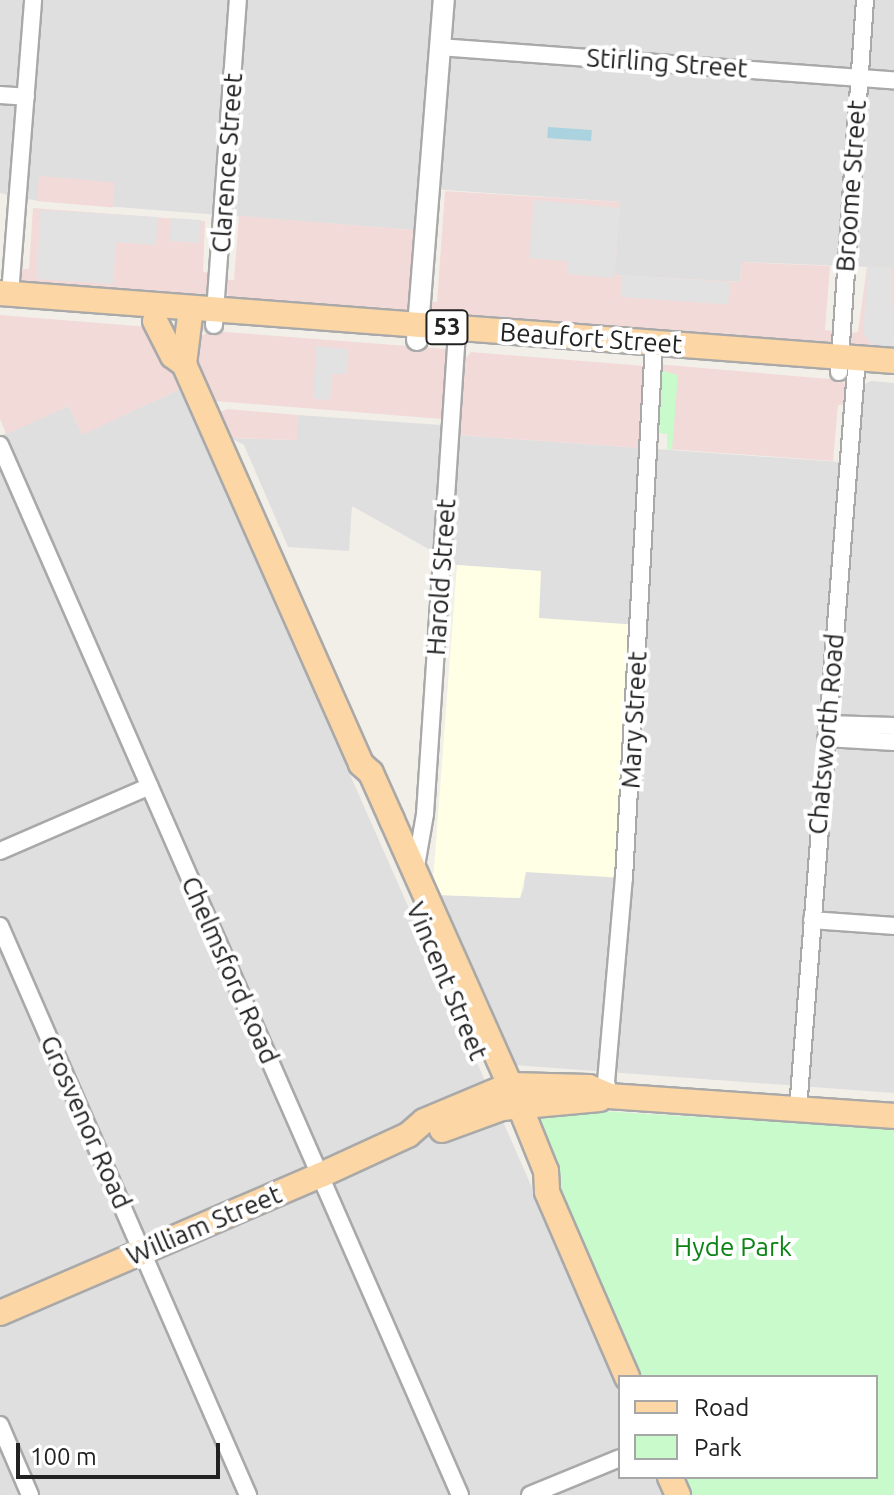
<!DOCTYPE html>
<style>
body{margin:0}
#map{position:relative;width:894px;height:1495px;overflow:hidden;background:#f2efe9;font-family:Ubuntu,sans-serif}
div>[style]{position:absolute}
.residential>*{inset:0;background:#e0dfdf}
.commercial>*{inset:0;background:#f2dad9;transform-origin:0 0}
.education>*{inset:0;background:#ffffe5}
.park>*{inset:0;background:#c8facc}
.parking>*{inset:0;background:#e2e2e2;transform-origin:0 0}
.water>*{inset:0;background:#aad3df;transform-origin:0 0}
.roads{filter:drop-shadow(2px 0 #a9a9a9) drop-shadow(-2px 0 #a9a9a9) drop-shadow(0 2px #a9a9a9) drop-shadow(0 -2px #a9a9a9)}
.minor>*{height:16px;margin:-8px;padding:0 8px;transform-origin:8px;border-radius:8px;background:#fff}
.tertiary>*{height:20px;margin:-10px;padding:0 10px;transform-origin:10px;border-radius:10px;background:#fff}
.primary>*{height:24px;margin:-12px;padding:0 12px;transform-origin:12px;border-radius:12px;background:#fcd6a4}
span{translate:-50% -50%;white-space:nowrap;text-align:center;line-height:1.15;-webkit-text-stroke:8px #fff;paint-order:stroke}
.shield-label span{padding:2px 6px;background:#fff;border:2px solid;border-radius:6px;-webkit-text-stroke-width:0}
.shield-label{font-size:24px;color:#222;font-weight:700}
.street-label{font-size:26px;color:#222}
.park-label{font-size:26px;color:#0c8416}
.legend{position:absolute;left:618px;top:1375px;width:260px;height:104px;box-sizing:border-box;background:#fff;border:2px solid #a7a7a7;margin:0;padding:10px 14px;list-style:none;font-size:24px;color:#222}
.legend li{display:flex;align-items:center;gap:16px;height:40px}
.legend b{width:40px;border:2px solid #a7a7a7}
.scale{position:absolute;left:16px;top:1443px;width:204px;height:36px;box-sizing:border-box;border:4px solid #222;border-top:0;padding-left:10px;font-size:24px;line-height:28px;white-space:nowrap;color:#222;-webkit-text-stroke:6px #fff;paint-order:stroke}
</style>
<div id="map">
<div class="residential">
<div style="clip-path:polygon(0 0,894px 0,894px 268px,742px 262px,740px 282px,614px 275px,620px 202px,418px 188px,414px 230px,38px 201px,0 193px)"></div>
<div style="clip-path:polygon(871px 381px,894px 383px,894px 1093px,514px 1065px,439px 895px,520px 898px,524px 888px,540px 571px,457px 565px,352px 506px,349px 551px,288px 547px,244px 445px,231px 438px,296px 440px,298px 415px,441px 425px,458px 435px,854px 463px,861px 386px)"></div>
<div style="clip-path:polygon(180px 389px,620px 1387px,620px 1477px,660px 1477px,667px 1495px,0 1495px,0 436px,69px 406px,82px 434px)"></div>
</div>
<div class="commercial">
<div style="left:39px;top:176px;width:76px;height:25px;rotate:5deg"></div>
<div style="clip-path:polygon(445px 191px,620px 202px,615px 275px,740px 282px,742px 262px,830px 266px,825px 330px,833px 331px,833px 342px,436px 319px,429px 313px,430px 302px,437px 302px)"></div>
<div style="clip-path:polygon(33px 208px,205px 221px,203px 272px,213px 273px,210px 289px,202px 301px,25px 287px,18px 269px,29px 269px)"></div>
<div style="clip-path:polygon(239px 216px,414px 230px,412px 309px,407px 314px,229px 298px,225px 280px,234px 280px)"></div>
<div style="clip-path:polygon(867px 266px,894px 268px,894px 355px,850px 343px,850px 333px,858px 332px)"></div>
<div style="clip-path:polygon(0 315px,149px 327px,157px 333px,180px 389px,82px 435px,69px 406px,6px 434px,0 419px)"></div>
<div style="clip-path:polygon(212px 331px,447px 349px,442px 419px,215px 401px,195px 355px,198px 337px)"></div>
<div style="clip-path:polygon(471px 352px,645px 366px,640px 448px,458px 435px,464px 361px)"></div>
<div style="clip-path:polygon(656px 364px,841px 380px,848px 388px,845px 404px,838px 405px,833px 461px,667px 449px,667px 434px,654px 432px)"></div>
<div style="clip-path:polygon(227px 409px,298px 415px,297px 440px,231px 438px,220px 412px)"></div>
</div>
<div class="education">
<div style="clip-path:polygon(457px 565px,541px 571px,539px 618px,639px 625px,624px 878px,526px 872px,520px 898px,439px 895px,433px 882px)"></div>
</div>
<div class="park">
<div style="clip-path:polygon(656px 369px,678px 375px,672px 450px,667px 449px,667px 434px,654px 432px)"></div>
<div style="clip-path:polygon(566px 1109px,894px 1129px,894px 1495px,693px 1495px,685px 1477px,876px 1477px,876px 1377px,641px 1377px,539px 1136px,537px 1120px,545px 1111px)"></div>
</div>
<div class="parking">
<div style="clip-path:polygon(534px 200px,620px 208px,614px 278px,567px 274px,567px 261px,529px 258px)"></div>
<div style="clip-path:polygon(40px 210px,158px 217px,156px 245px,116px 242px,113px 284px,37px 279px)"></div>
<div style="left:171px;top:218px;width:30px;height:23px;rotate:4deg"></div>
<div style="clip-path:polygon(868px 266px,891px 268px,894px 347px,873px 345px,863px 333px)"></div>
<div style="left:622px;top:275px;width:108px;height:22px;rotate:4deg"></div>
<div style="clip-path:polygon(316px 346px,348px 349px,346px 374px,332px 374px,330px 400px,313px 399px)"></div>
</div>
<div class="water">
<div style="left:548px;top:127px;width:44px;height:11px;rotate:4deg"></div>
</div>
<div class="roads">
<div class="minor">
<div style="left:440px;top:47px;width:455px;rotate:4.2deg"></div>
<div style="left:0;top:95px;width:26px;rotate:4deg"></div>
<div style="left:10px;top:294px;width:295px;rotate:-85.5deg"></div>
<div style="left:214px;top:325px;width:326px;rotate:-85.8deg"></div>
<div style="left:839px;top:372px;width:373px;rotate:-86deg"></div>
<div style="left:0;top:445px;width:1146px;rotate:66.34deg"></div>
<div style="left:827px;top:724px;width:67px;rotate:1.7deg"></div>
<div style="left:826px;top:738px;width:68px;rotate:3.4deg"></div>
<div style="left:0;top:851px;width:163px;rotate:-23.4deg"></div>
<div style="left:415px;top:872px;width:59px;rotate:-80.2deg"></div>
<div style="left:425px;top:814px;width:487px;rotate:-86.2deg"></div>
<div style="left:812px;top:920px;width:82px;rotate:4.2deg"></div>
<div style="left:0;top:926px;width:621px;rotate:66.45deg"></div>
<div style="left:610px;top:1096px;width:15px;rotate:-106deg"></div>
<div style="left:606px;top:1082px;width:205px;rotate:-85deg"></div>
<div style="left:624px;top:878px;width:536px;rotate:-86.79deg"></div>
<div style="left:798px;top:1109px;width:753px;rotate:-85.51deg"></div>
<div style="left:0;top:1425px;width:76px;rotate:66.8deg"></div>
<div style="left:530px;top:1495px;width:97px;rotate:-22.3deg"></div>
</div>
<div class="tertiary">
<div style="left:417px;top:340px;width:341px;rotate:-85.5deg"></div>
</div>
<div class="primary">
<div style="left:0;top:293px;width:897px;rotate:4.35deg"></div>
<div style="left:155px;top:321px;width:39px;rotate:63deg"></div>
<div style="left:173px;top:356px;width:14px;rotate:36deg"></div>
<div style="left:184px;top:364px;width:437px;rotate:66.1deg"></div>
<div style="left:361px;top:764px;width:13px;rotate:42deg"></div>
<div style="left:371px;top:773px;width:51px;rotate:65.9deg"></div>
<div style="left:392px;top:820px;width:327px;rotate:66deg"></div>
<div style="left:525px;top:1119px;width:56px;rotate:68deg"></div>
<div style="left:546px;top:1171px;width:21px;rotate:87deg"></div>
<div style="left:547px;top:1192px;width:202px;rotate:66.6deg"></div>
<div style="left:184px;top:364px;width:56px;rotate:-82.9deg"></div>
<div style="left:442px;top:1130px;width:64px;rotate:-20.1deg"></div>
<div style="left:502px;top:1108px;width:98px;rotate:-5.2deg"></div>
<div style="left:0;top:1313px;width:349px;rotate:-23.3deg"></div>
<div style="left:321px;top:1175px;width:96px;rotate:-24.7deg"></div>
<div style="left:408px;top:1135px;width:21px;rotate:-41deg"></div>
<div style="left:424px;top:1121px;width:93px;rotate:-22.7deg"></div>
<div style="left:510px;top:1085px;width:79px;rotate:1.5deg"></div>
<div style="left:589px;top:1087px;width:23px;rotate:23deg"></div>
<div style="left:610px;top:1096px;width:285px;rotate:4deg"></div>
<div style="left:670px;top:1477px;width:20px;rotate:66deg"></div>
</div>
</div>
<div class="shield-label">
<span style="left:447px;top:327px">53</span>
</div>
<div class="street-label">
<span style="left:667px;top:63px;rotate:4deg">Stirling Street</span>
<span style="left:227px;top:163px;rotate:-86deg">Clarence Street</span>
<span style="left:851px;top:186px;rotate:-86deg">Broome Street</span>
<span style="left:591px;top:338px;rotate:4deg">Beaufort Street</span>
<span style="left:441px;top:577px;rotate:-86deg">Harold Street</span>
<span style="left:634px;top:720px;rotate:-87deg">Mary Street</span>
<span style="left:826px;top:734px;rotate:-85deg">Chatsworth Road</span>
<span style="left:230px;top:970px;rotate:66deg">Chelmsford Road</span>
<span style="left:447px;top:981px;rotate:67deg">Vincent Street</span>
<span style="left:86px;top:1122px;rotate:66deg">Grosvenor Road</span>
<span style="left:204px;top:1225px;rotate:-23deg">William Street</span>
</div>
<div class="park-label">
<span style="left:733px;top:1247px">Hyde Park</span>
</div>
<ul class="legend">
<li><b style="height:10px;background:#fcd6a4"></b>Road</li>
<li><b style="height:22px;background:#c8facc"></b>Park</li>
</ul>
<div class="scale">100 m</div>
</div>
